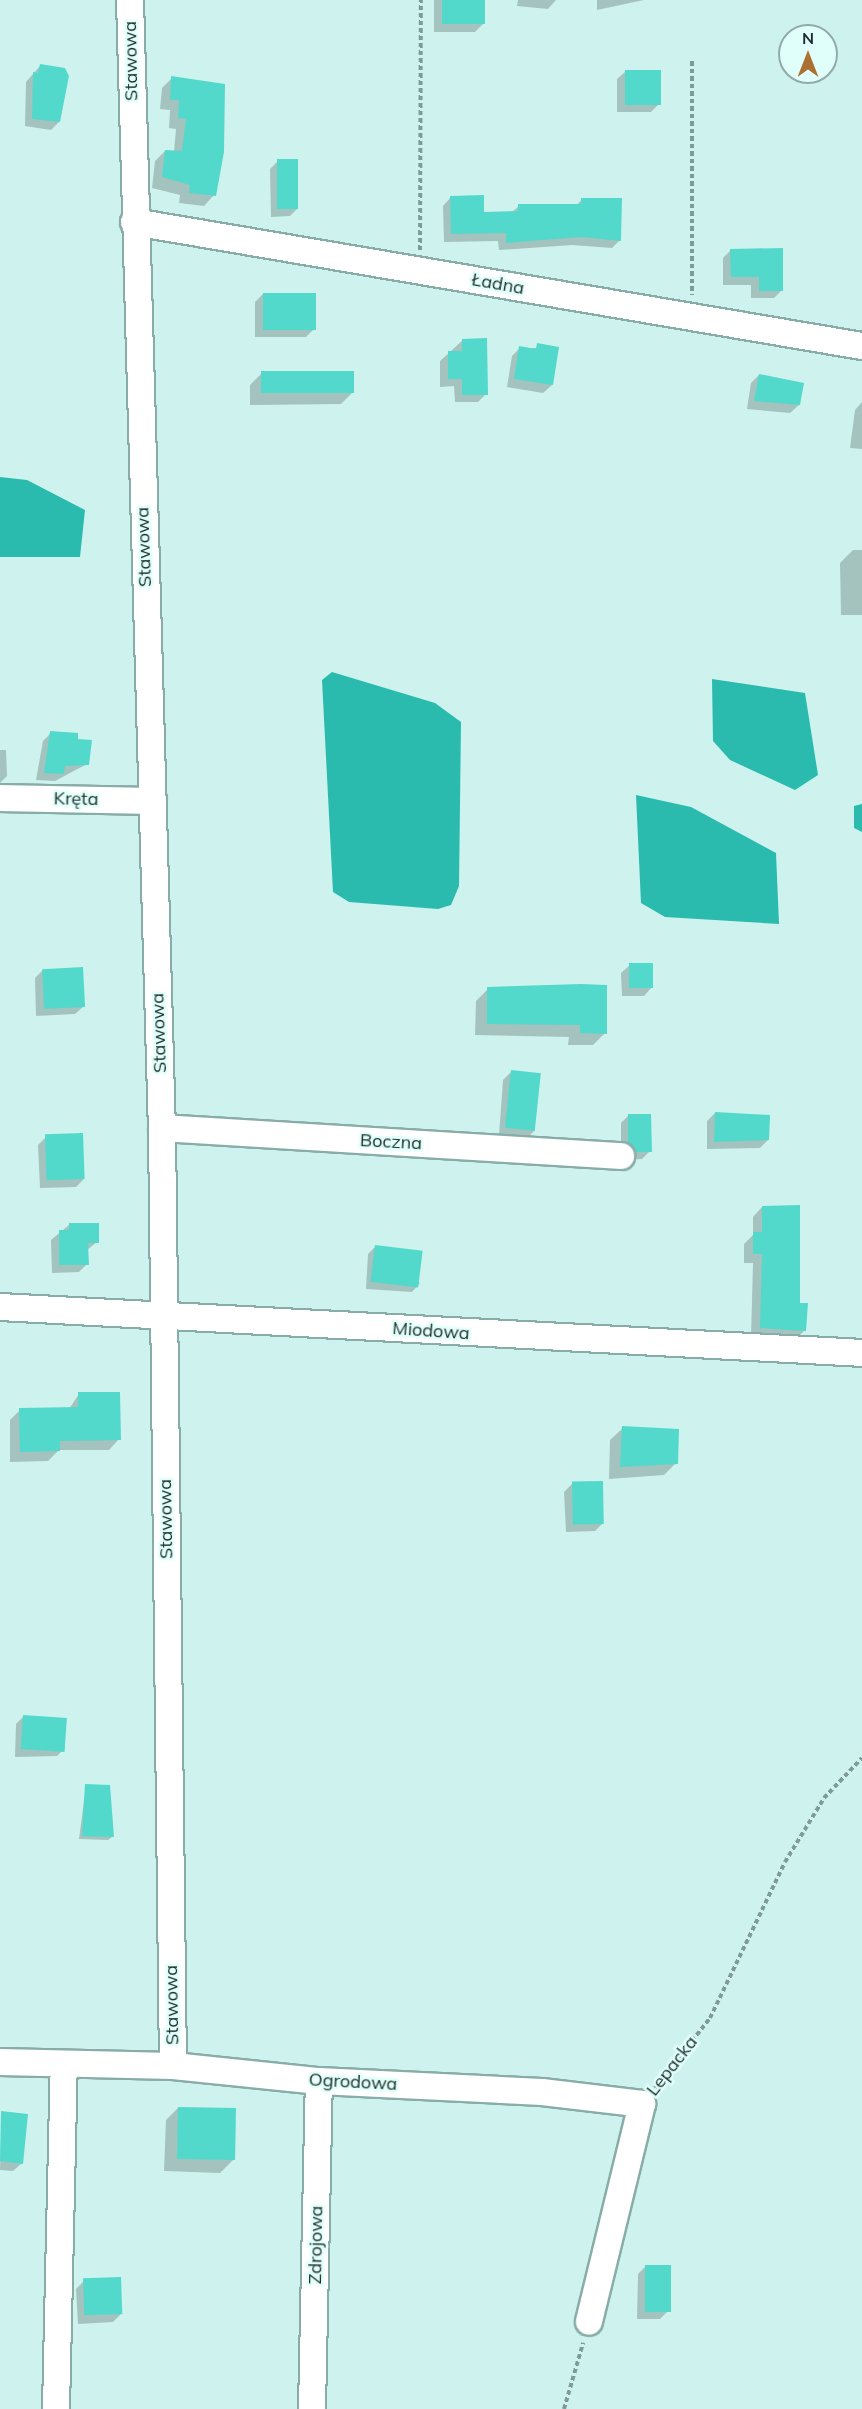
<!DOCTYPE html>
<meta charset="utf-8">
<style>
body{margin:0}
#map{position:relative;width:862px;height:2409px;overflow:hidden;background:#cef3ee;font-family:Mulish,sans-serif}
div>[style]{position:absolute}
.water>*{inset:0;background:#2abbae}
.shadow>*{inset:0;background:#0003}
.building>*{inset:0;background:#52d9cb;transform-origin:0 0}
.path>*{height:4px;margin-top:-2px;transform-origin:0;background:repeating-linear-gradient(90deg,#809b97 0 4.5px,transparent 0 7.5px)}
.roads{filter:drop-shadow(2px 0 #88aca7) drop-shadow(-2px 0 #88aca7) drop-shadow(0 2px #88aca7) drop-shadow(0 -2px #88aca7)}
.minor>*{height:26px;margin:-13px;padding:0 13px;transform-origin:13px;border-radius:13px;background:#fff}
span{translate:-50% -50%;white-space:nowrap;text-align:center;line-height:1.15;-webkit-text-stroke:5px #e1fffa;paint-order:stroke}
.street-label{font-size:18px;color:#1e2d2b}
.north{position:absolute;left:778px;top:24px;width:60px;height:60px;box-sizing:border-box;background:#e1fffa;border:2px solid #93aba7;border-radius:50%;rotate:0deg;font-size:16px;font-weight:700;line-height:24px;text-align:center;color:#1e2d2b}
.north::after{content:'';display:block;margin:auto;width:21px;height:27px;background:#ac7132;clip-path:polygon(50% 0,100% 100%,50% 72%,0 100%)}
</style>
<div id="map">
<div class="water">
<div style="clip-path:polygon(0 477px,27px 480px,85px 510px,80px 557px,0 557px)"></div>
<div style="clip-path:polygon(332px 672px,435px 703px,461px 722px,459px 886px,451px 905px,438px 909px,349px 902px,333px 892px,322px 680px)"></div>
<div style="clip-path:polygon(712px 679px,805px 693px,818px 775px,795px 790px,730px 760px,713px 741px)"></div>
<div style="clip-path:polygon(636px 795px,691px 807px,776px 853px,779px 924px,665px 917px,641px 903px)"></div>
<div style="clip-path:polygon(862px 804px,862px 832px,854px 828px,854px 806px)"></div>
</div>
<div class="shadow">
<div style="clip-path:polygon(434px 0,483px 0,483px 24px,475px 32px,434px 32px)"></div>
<div style="clip-path:polygon(518px 0,556px 0,548px 9px,517px 6px)"></div>
<div style="clip-path:polygon(597px 0,644px 0,597px 10px)"></div>
<div style="clip-path:polygon(40px 66px,59px 122px,51px 130px,25px 126px,26px 82px)"></div>
<div style="clip-path:polygon(626px 71px,659px 104px,651px 112px,617px 112px,617px 79px)"></div>
<div style="clip-path:polygon(172px 78px,214px 195px,204px 206px,179px 203px,180px 195px,152px 188px,155px 161px,165px 151px,174px 152px,176px 129px,169px 128px,170px 110px,160px 109px,162px 88px)"></div>
<div style="clip-path:polygon(278px 161px,298px 208px,290px 216px,271px 217px,270px 169px)"></div>
<div style="clip-path:polygon(451px 197px,483px 213px,512px 212px,519px 206px,576px 206px,582px 199px,620px 240px,612px 248px,572px 245px,499px 250px,498px 241px,444px 242px,443px 206px)"></div>
<div style="clip-path:polygon(731px 250px,782px 290px,774px 298px,751px 298px,751px 285px,723px 285px,723px 258px)"></div>
<div style="clip-path:polygon(263px 294px,314px 329px,306px 337px,255px 337px,255px 302px)"></div>
<div style="clip-path:polygon(463px 340px,486px 394px,478px 402px,455px 402px,454px 386px,440px 387px,440px 361px)"></div>
<div style="clip-path:polygon(520px 348px,557px 348px,552px 385px,543px 393px,507px 387px,512px 356px)"></div>
<div style="clip-path:polygon(262px 373px,353px 392px,341px 404px,250px 405px,250px 385px)"></div>
<div style="clip-path:polygon(759px 375px,799px 405px,790px 413px,747px 409px,751px 383px)"></div>
<div style="clip-path:polygon(862px 402px,862px 449px,850px 448px,855px 410px)"></div>
<div style="clip-path:polygon(853px 550px,862px 550px,862px 615px,841px 615px,840px 563px)"></div>
<div style="clip-path:polygon(51px 733px,77px 741px,87px 764px,55px 781px,36px 780px,43px 741px)"></div>
<div style="clip-path:polygon(0 750px,6px 750px,7px 776px,0 783px)"></div>
<div style="clip-path:polygon(630px 965px,652px 987px,644px 996px,622px 996px,621px 973px)"></div>
<div style="clip-path:polygon(43px 970px,84px 1006px,75px 1014px,36px 1016px,35px 978px)"></div>
<div style="clip-path:polygon(488px 989px,605px 1033px,593px 1045px,568px 1045px,569px 1037px,475px 1035px,476px 1001px)"></div>
<div style="clip-path:polygon(511px 1072px,535px 1130px,527px 1138px,499px 1135px,503px 1080px)"></div>
<div style="clip-path:polygon(715px 1113px,768px 1140px,760px 1148px,707px 1149px,707px 1121px)"></div>
<div style="clip-path:polygon(629px 1115px,650px 1151px,642px 1159px,627px 1160px,621px 1152px,621px 1123px)"></div>
<div style="clip-path:polygon(46px 1137px,84px 1179px,76px 1187px,40px 1188px,38px 1145px)"></div>
<div style="clip-path:polygon(762px 1207px,799px 1304px,805px 1330px,795px 1340px,751px 1337px,753px 1263px,744px 1263px,744px 1244px,753px 1235px,753px 1217px)"></div>
<div style="clip-path:polygon(69px 1225px,97px 1242px,87px 1250px,87px 1264px,79px 1272px,52px 1273px,51px 1240px)"></div>
<div style="clip-path:polygon(376px 1246px,420px 1283px,412px 1292px,366px 1289px,368px 1254px)"></div>
<div style="clip-path:polygon(79px 1394px,119px 1439px,109px 1450px,59px 1450px,48px 1461px,10px 1462px,10px 1420px,20px 1410px,69px 1409px)"></div>
<div style="clip-path:polygon(623px 1428px,676px 1463px,664px 1475px,609px 1479px,610px 1440px)"></div>
<div style="clip-path:polygon(572px 1484px,603px 1523px,595px 1531px,566px 1532px,564px 1492px)"></div>
<div style="clip-path:polygon(24px 1716px,65px 1748px,57px 1756px,15px 1757px,16px 1724px)"></div>
<div style="clip-path:polygon(86px 1786px,112px 1837px,108px 1840px,79px 1839px)"></div>
<div style="clip-path:polygon(178px 2108px,233px 2160px,220px 2173px,164px 2171px,166px 2120px)"></div>
<div style="clip-path:polygon(2px 2113px,22px 2163px,13px 2171px,0 2170px)"></div>
<div style="clip-path:polygon(646px 2266px,668px 2311px,660px 2319px,637px 2319px,638px 2274px)"></div>
<div style="clip-path:polygon(84px 2281px,121px 2314px,113px 2322px,78px 2324px,76px 2289px)"></div>
</div>
<div class="building">
<div style="left:442px;top:0;width:43px;height:24px"></div>
<div style="clip-path:polygon(40px 64px,65px 68px,69px 76px,60px 122px,32px 119px,33px 72px,38px 73px)"></div>
<div style="left:625px;top:70px;width:36px;height:35px"></div>
<div style="clip-path:polygon(171px 76px,225px 84px,224px 152px,216px 196px,189px 193px,190px 185px,162px 177px,165px 150px,182px 151px,186px 119px,178px 118px,179px 100px,170px 100px)"></div>
<div style="left:277px;top:159px;width:21px;height:50px"></div>
<div style="clip-path:polygon(484px 195px,484px 212px,518px 211px,518px 204px,581px 204px,581px 198px,622px 198px,621px 241px,581px 237px,506px 243px,506px 233px,451px 234px,450px 196px)"></div>
<div style="clip-path:polygon(783px 248px,783px 291px,759px 291px,759px 277px,731px 277px,730px 249px)"></div>
<div style="left:263px;top:293px;width:53px;height:37px"></div>
<div style="clip-path:polygon(487px 338px,488px 395px,462px 395px,462px 379px,448px 379px,448px 351px,462px 351px,462px 339px)"></div>
<div style="clip-path:polygon(537px 343px,559px 347px,553px 385px,514px 379px,519px 346px,536px 349px)"></div>
<div style="left:261px;top:371px;width:93px;height:22px"></div>
<div style="clip-path:polygon(759px 374px,804px 383px,800px 405px,754px 401px)"></div>
<div style="clip-path:polygon(50px 731px,78px 733px,78px 739px,92px 740px,89px 765px,65px 766px,64px 774px,44px 773px)"></div>
<div style="left:629px;top:963px;width:24px;height:25px"></div>
<div style="left:83px;top:967px;width:40px;height:41px;rotate:87deg"></div>
<div style="clip-path:polygon(581px 984px,607px 985px,607px 1034px,580px 1033px,580px 1025px,487px 1024px,487px 987px)"></div>
<div style="left:511px;top:1070px;width:30px;height:58px;rotate:6deg"></div>
<div style="clip-path:polygon(715px 1112px,770px 1115px,769px 1140px,714px 1142px)"></div>
<div style="clip-path:polygon(628px 1114px,651px 1114px,652px 1152px,635px 1152px,628px 1143px)"></div>
<div style="left:83px;top:1133px;width:46px;height:38px;rotate:88deg"></div>
<div style="clip-path:polygon(800px 1205px,800px 1303px,808px 1303px,806px 1331px,760px 1328px,762px 1254px,753px 1254px,753px 1232px,762px 1232px,762px 1206px)"></div>
<div style="clip-path:polygon(69px 1223px,99px 1223px,99px 1243px,88px 1243px,89px 1265px,59px 1265px,59px 1230px,69px 1230px)"></div>
<div style="left:375px;top:1245px;width:48px;height:37px;rotate:7deg"></div>
<div style="clip-path:polygon(78px 1392px,120px 1392px,121px 1440px,60px 1441px,60px 1451px,20px 1452px,19px 1408px,78px 1407px)"></div>
<div style="clip-path:polygon(622px 1426px,679px 1429px,678px 1464px,620px 1467px)"></div>
<div style="left:603px;top:1481px;width:43px;height:31px;rotate:89deg"></div>
<div style="left:23px;top:1715px;width:44px;height:34px;rotate:4deg"></div>
<div style="clip-path:polygon(85px 1784px,110px 1785px,114px 1837px,82px 1836px)"></div>
<div style="left:178px;top:2107px;width:58px;height:52px;rotate:1deg"></div>
<div style="clip-path:polygon(1px 2111px,28px 2114px,23px 2164px,0 2161px)"></div>
<div style="left:645px;top:2265px;width:26px;height:47px"></div>
<div style="left:121px;top:2277px;width:37px;height:38px;rotate:88deg"></div>
</div>
<div class="path">
<div style="left:692px;top:61px;width:234px;rotate:90deg"></div>
<div style="left:420px;top:250px;width:250px;rotate:-89.8deg"></div>
<div style="left:655px;top:2088px;width:89px;rotate:-51.8deg"></div>
<div style="left:710px;top:2018px;width:173px;rotate:-64.3deg"></div>
<div style="left:785px;top:1862px;width:75px;rotate:-58.6deg"></div>
<div style="left:824px;top:1798px;width:55px;rotate:-46.5deg"></div>
<div style="left:564px;top:2409px;width:69px;rotate:-73.9deg"></div>
</div>
<div class="roads">
<div class="minor">
<div style="left:130px;top:0;width:1128px;rotate:88.38deg"></div>
<div style="left:162px;top:1128px;width:938px;rotate:89.33deg"></div>
<div style="left:134px;top:222px;width:738px;rotate:9.67deg"></div>
<div style="left:0;top:798px;width:153px;rotate:1.1deg"></div>
<div style="left:162px;top:1128px;width:460px;rotate:3.5deg"></div>
<div style="left:0;top:1307px;width:863px;rotate:3.05deg"></div>
<div style="left:0;top:2062px;width:173px;rotate:1.3deg"></div>
<div style="left:173px;top:2066px;width:147px;rotate:5.9deg"></div>
<div style="left:319px;top:2081px;width:223px;rotate:2.8deg"></div>
<div style="left:542px;top:2092px;width:101px;rotate:6.8deg"></div>
<div style="left:642px;top:2104px;width:224px;rotate:103.7deg"></div>
<div style="left:56px;top:2409px;width:344px;rotate:-88.7deg"></div>
<div style="left:312px;top:2409px;width:328px;rotate:-88.8deg"></div>
</div>
</div>
<div class="street-label">
<span style="left:131px;top:61px;rotate:-91deg">Stawowa</span>
<span style="left:498px;top:284px;rotate:10deg">Ładna</span>
<span style="left:144px;top:547px;rotate:-92deg">Stawowa</span>
<span style="left:76px;top:799px;rotate:1deg">Kręta</span>
<span style="left:159px;top:1033px;rotate:-92deg">Stawowa</span>
<span style="left:391px;top:1142px;rotate:3deg">Boczna</span>
<span style="left:431px;top:1331px;rotate:4deg">Miodowa</span>
<span style="left:166px;top:1519px;rotate:-91deg">Stawowa</span>
<span style="left:172px;top:2005px;rotate:-91deg">Stawowa</span>
<span style="left:672px;top:2066px;rotate:-52deg">Lepacka</span>
<span style="left:353px;top:2082px;rotate:3deg">Ogrodowa</span>
<span style="left:316px;top:2245px;rotate:-89deg">Zdrojowa</span>
</div>
<div class="north">N</div>
</div>
